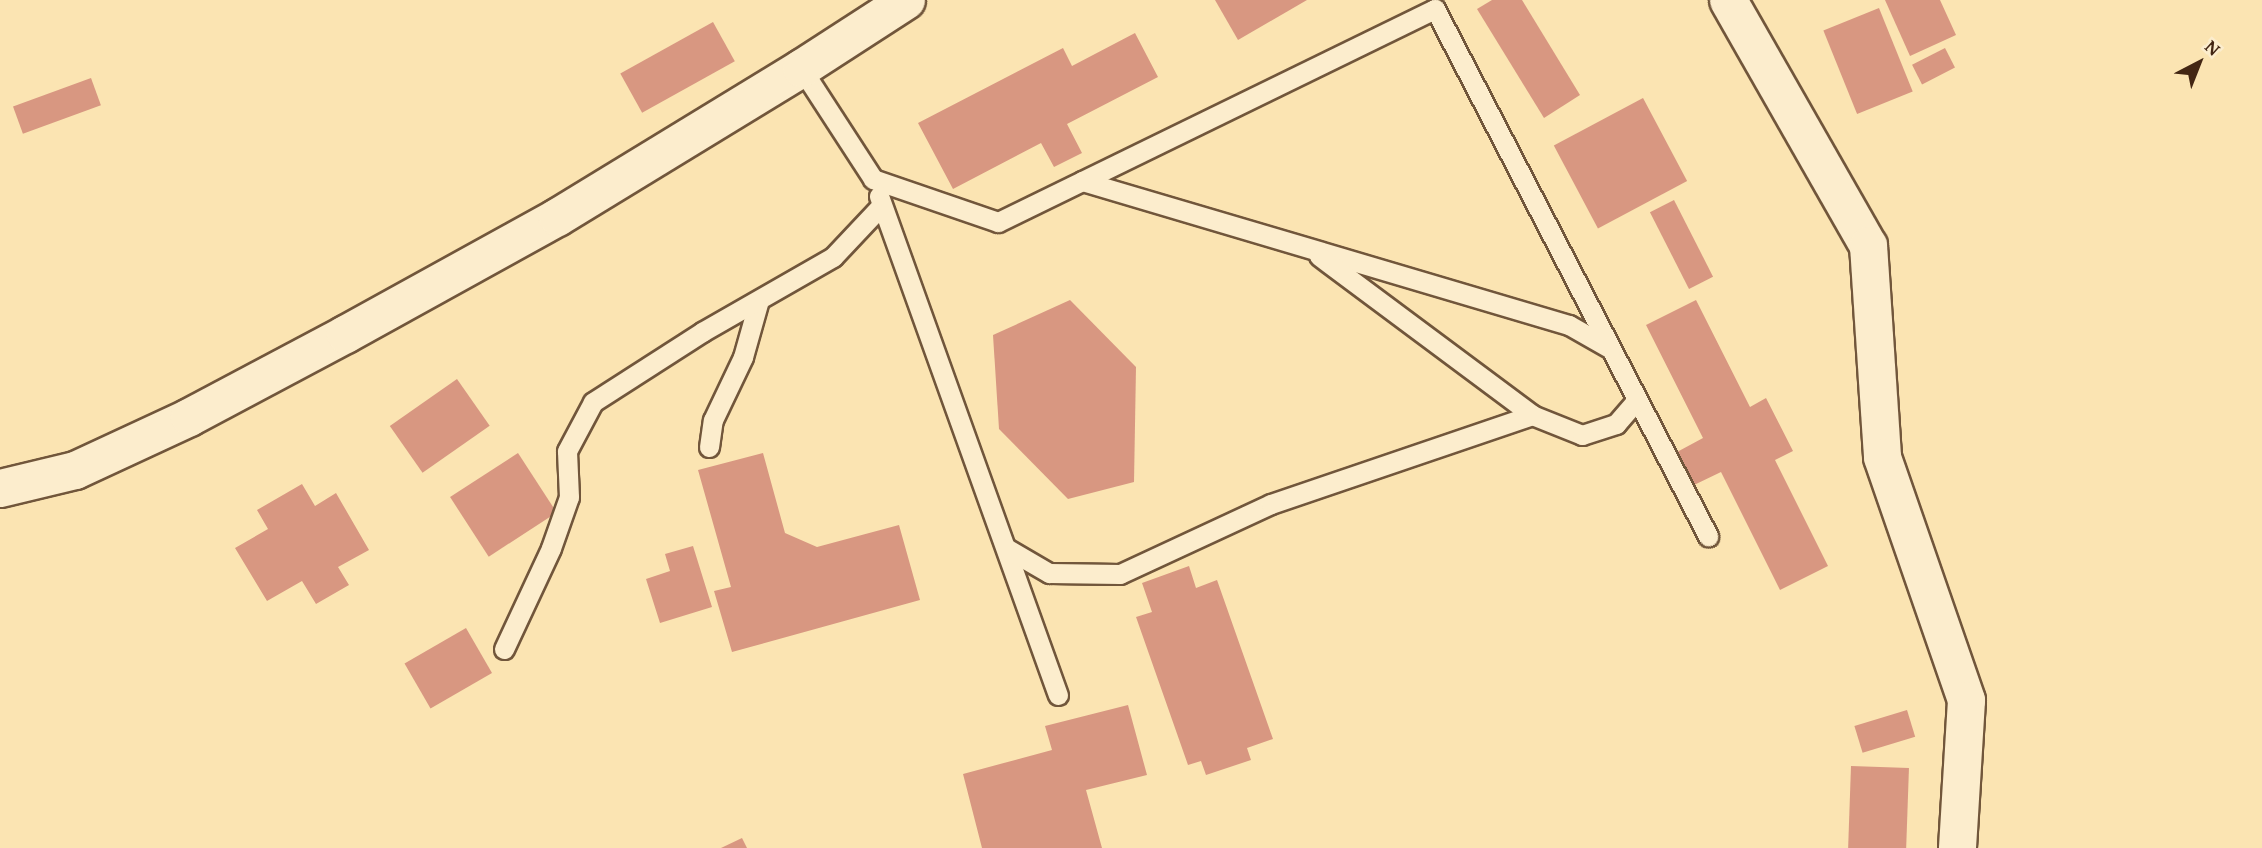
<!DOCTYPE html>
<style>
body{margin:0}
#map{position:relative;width:2262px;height:848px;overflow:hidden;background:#fbe4b2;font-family:"Gentium Book Plus",serif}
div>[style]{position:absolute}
.building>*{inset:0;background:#d89781;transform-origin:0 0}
.roads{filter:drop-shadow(2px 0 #71563b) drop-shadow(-2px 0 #71563b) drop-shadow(0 2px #71563b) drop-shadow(0 -2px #71563b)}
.service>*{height:19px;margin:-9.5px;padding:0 9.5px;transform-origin:9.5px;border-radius:9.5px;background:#fcedcd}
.minor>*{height:37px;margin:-18.5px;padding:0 18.5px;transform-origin:18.5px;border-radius:18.5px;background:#fcedcd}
span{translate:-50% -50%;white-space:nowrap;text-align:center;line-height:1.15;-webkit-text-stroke:6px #fcedcd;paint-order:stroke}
.north{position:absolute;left:2164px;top:28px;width:70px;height:70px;-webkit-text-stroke:5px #fcedcd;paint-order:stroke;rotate:42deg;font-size:19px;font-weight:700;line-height:28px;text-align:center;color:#432613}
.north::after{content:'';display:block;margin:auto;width:24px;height:32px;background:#432613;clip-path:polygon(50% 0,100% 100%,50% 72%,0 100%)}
</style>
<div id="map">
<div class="building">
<div style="clip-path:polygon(1215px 0,1307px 0,1238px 40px)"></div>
<div style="clip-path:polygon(1492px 0,1522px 0,1580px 95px,1544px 118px,1477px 9px)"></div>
<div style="clip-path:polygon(1885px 0,1940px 0,1956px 35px,1910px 56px)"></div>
<div style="left:1879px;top:8px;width:90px;height:60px;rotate:68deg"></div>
<div style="left:713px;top:22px;width:45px;height:106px;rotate:61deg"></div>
<div style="clip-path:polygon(1135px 33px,1158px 77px,1067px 124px,1082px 153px,1054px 167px,1041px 143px,953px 189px,918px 123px,1063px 48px,1072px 66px)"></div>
<div style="left:1945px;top:48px;width:22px;height:37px;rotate:63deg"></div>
<div style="left:91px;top:78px;width:29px;height:83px;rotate:70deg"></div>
<div style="left:1643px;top:98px;width:94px;height:101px;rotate:62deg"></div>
<div style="left:1674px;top:200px;width:86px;height:27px;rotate:63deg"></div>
<div style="clip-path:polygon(1070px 300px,1136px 367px,1134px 482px,1068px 499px,999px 429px,993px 335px)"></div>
<div style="clip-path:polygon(1696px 300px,1750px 407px,1766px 398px,1793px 451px,1775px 460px,1828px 566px,1780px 590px,1721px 472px,1694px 485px,1677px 452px,1703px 438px,1646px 325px)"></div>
<div style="left:457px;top:379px;width:57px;height:82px;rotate:55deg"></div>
<div style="left:518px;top:453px;width:71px;height:81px;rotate:57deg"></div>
<div style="clip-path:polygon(763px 453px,785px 533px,817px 547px,899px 525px,920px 600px,732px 652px,714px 591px,731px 587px,698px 470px)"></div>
<div style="clip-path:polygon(302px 484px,315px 506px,336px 493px,369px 550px,338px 567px,349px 585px,316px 604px,302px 581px,267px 601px,235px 548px,268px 529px,257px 510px)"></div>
<div style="clip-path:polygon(693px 546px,712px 607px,660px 623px,646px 579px,670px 571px,665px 554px)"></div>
<div style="clip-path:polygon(1189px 566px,1196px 588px,1217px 580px,1273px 739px,1247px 748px,1251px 760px,1206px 775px,1201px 761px,1188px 765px,1136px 617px,1152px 612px,1142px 583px)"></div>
<div style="left:466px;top:628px;width:52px;height:71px;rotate:60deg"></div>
<div style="clip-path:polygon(1128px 705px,1147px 775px,1086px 790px,1102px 848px,982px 848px,963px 774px,1052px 750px,1045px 726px)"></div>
<div style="left:1907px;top:710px;width:28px;height:55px;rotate:73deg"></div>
<div style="left:1851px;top:766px;width:58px;height:82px;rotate:2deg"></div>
<div style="clip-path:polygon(742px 838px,747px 848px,721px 848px)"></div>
</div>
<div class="roads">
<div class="service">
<div style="left:801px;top:68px;width:132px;rotate:57deg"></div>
<div style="left:873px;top:179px;width:132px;rotate:19deg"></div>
<div style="left:998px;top:222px;width:486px;rotate:-26deg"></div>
<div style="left:1435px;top:9px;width:594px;rotate:62.61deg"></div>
<div style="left:1082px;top:181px;width:508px;rotate:16.47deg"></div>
<div style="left:1569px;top:325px;width:48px;rotate:29.7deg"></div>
<div style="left:879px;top:196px;width:530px;rotate:70.27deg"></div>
<div style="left:1319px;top:256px;width:266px;rotate:36.7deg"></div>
<div style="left:1532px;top:415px;width:54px;rotate:21.8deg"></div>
<div style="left:1582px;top:435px;width:36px;rotate:-18deg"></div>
<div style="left:1616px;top:424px;width:32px;rotate:-49deg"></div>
<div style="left:709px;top:447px;width:27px;rotate:-82deg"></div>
<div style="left:713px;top:420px;width:70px;rotate:-64.5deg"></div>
<div style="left:743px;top:357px;width:59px;rotate:-74.3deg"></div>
<div style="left:1006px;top:548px;width:50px;rotate:30.2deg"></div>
<div style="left:1049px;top:573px;width:71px;rotate:0.8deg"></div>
<div style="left:1120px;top:574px;width:166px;rotate:-24.9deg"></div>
<div style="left:1271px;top:504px;width:276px;rotate:-18.8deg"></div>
<div style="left:504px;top:649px;width:111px;rotate:-65deg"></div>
<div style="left:551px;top:548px;width:54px;rotate:-70.6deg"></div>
<div style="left:569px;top:497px;width:46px;rotate:-92.5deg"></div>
<div style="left:567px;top:451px;width:55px;rotate:-62deg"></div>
<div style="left:593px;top:402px;width:130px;rotate:-32.7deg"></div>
<div style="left:702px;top:332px;width:151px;rotate:-29.8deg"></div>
<div style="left:833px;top:257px;width:71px;rotate:-46.7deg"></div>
</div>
<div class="minor">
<div style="left:1728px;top:0;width:282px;rotate:60.3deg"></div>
<div style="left:1868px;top:245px;width:212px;rotate:86.2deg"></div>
<div style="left:1882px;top:457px;width:257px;rotate:70.9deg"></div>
<div style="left:1966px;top:700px;width:148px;rotate:93.5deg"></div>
<div style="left:0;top:488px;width:77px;rotate:-13.5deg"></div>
<div style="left:75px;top:470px;width:126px;rotate:-24.9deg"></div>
<div style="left:189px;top:417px;width:177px;rotate:-28deg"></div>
<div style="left:345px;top:334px;width:242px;rotate:-28.9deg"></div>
<div style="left:557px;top:217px;width:286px;rotate:-31.4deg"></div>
<div style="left:801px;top:68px;width:125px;rotate:-32.9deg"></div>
</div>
</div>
<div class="north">N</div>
</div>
